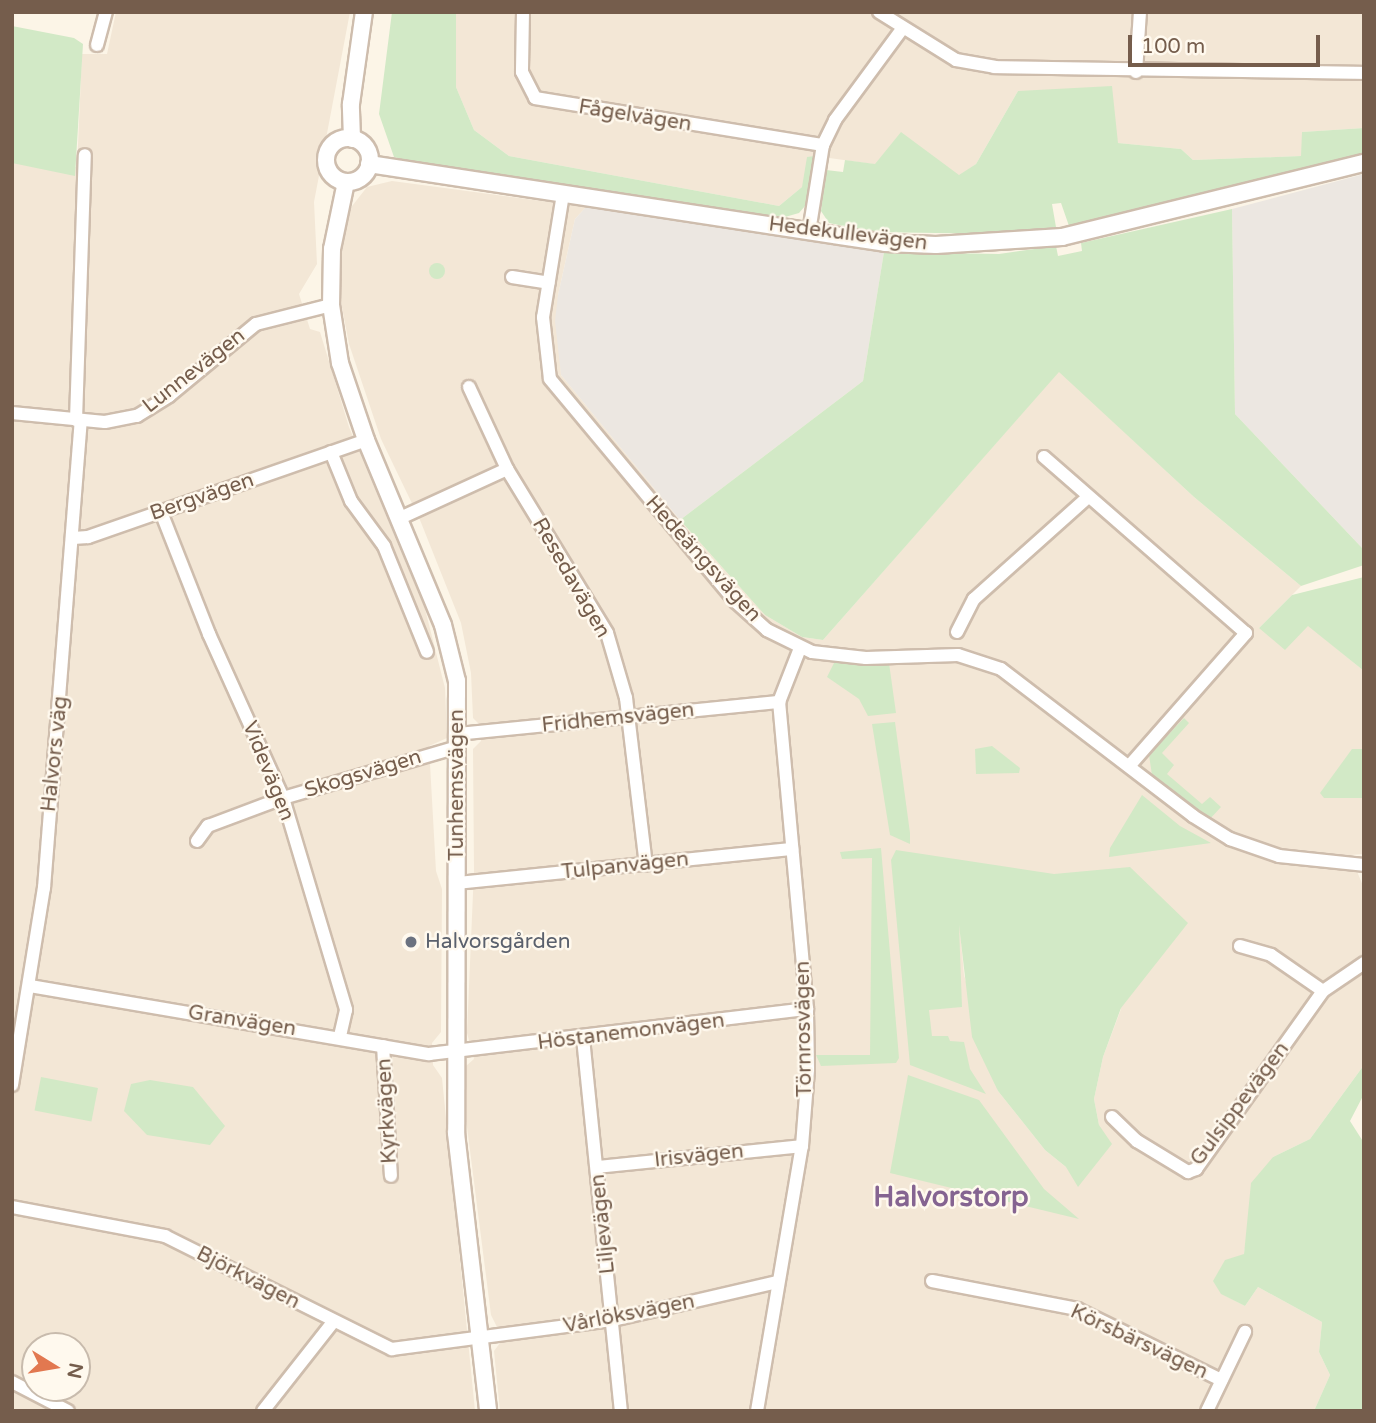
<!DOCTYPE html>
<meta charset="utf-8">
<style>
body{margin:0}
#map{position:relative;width:1376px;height:1423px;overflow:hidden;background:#fcf5e7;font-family:"Varela Round",sans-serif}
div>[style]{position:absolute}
.residential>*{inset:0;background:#f3e7d6}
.industrial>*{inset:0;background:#ece7e1}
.green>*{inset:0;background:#d2e9c6;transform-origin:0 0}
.round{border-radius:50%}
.roads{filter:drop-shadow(2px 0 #cebdad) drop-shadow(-2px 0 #cebdad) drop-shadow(0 2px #cebdad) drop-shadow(0 -2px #cebdad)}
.minor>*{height:12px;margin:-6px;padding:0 6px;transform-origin:6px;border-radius:6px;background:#fff}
.tertiary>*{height:16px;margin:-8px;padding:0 8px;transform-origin:8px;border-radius:8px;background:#fff}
.tertiary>.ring{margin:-8px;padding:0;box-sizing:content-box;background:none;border:16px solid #fff;border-radius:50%}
.dots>*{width:19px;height:19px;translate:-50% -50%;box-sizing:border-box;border:4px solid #fff9ee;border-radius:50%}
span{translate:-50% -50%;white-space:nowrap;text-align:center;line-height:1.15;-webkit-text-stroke:5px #fff9ee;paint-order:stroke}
.street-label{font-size:21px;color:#755d4c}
.worship-label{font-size:21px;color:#5b616d}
.left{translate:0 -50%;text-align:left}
.district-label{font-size:28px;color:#856491;font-weight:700}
.frame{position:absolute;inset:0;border:14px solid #755d4c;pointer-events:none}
.north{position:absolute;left:21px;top:1332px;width:70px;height:70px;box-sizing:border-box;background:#fff9ee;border:2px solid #c8bbad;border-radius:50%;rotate:101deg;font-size:19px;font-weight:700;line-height:28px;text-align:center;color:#755d4c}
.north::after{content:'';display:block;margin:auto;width:24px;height:32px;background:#e27850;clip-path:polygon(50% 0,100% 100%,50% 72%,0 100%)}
.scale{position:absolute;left:1128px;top:35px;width:192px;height:32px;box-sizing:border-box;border:4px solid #755d4c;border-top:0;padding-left:9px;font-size:21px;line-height:24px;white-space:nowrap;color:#755d4c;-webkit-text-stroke:5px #fff9ee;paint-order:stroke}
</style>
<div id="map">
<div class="residential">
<div style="clip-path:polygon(evenodd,116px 12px,350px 12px,314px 202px,317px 264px,299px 294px,310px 329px,320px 332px,349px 427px,425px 609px,445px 688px,447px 738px,429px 746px,436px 871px,442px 889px,441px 1032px,432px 1043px,433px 1065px,442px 1078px,475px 1411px,12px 1411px,12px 157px,77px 167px,82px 54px,107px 54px,116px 12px,35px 1346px,77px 1346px,77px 1388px,35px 1388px,35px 1346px)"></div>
<div style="clip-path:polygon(456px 12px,1364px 12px,1364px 128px,1302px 132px,1302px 156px,1193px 160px,1181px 149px,1118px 143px,1018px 91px,976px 164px,959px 176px,815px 156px,802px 187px,779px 206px,509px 156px,474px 130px,456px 87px)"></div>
<div style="clip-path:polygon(evenodd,392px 181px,586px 207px,575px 219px,558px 295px,561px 375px,680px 520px,765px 615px,802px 637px,823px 640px,1059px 371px,1194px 497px,1301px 586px,1259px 628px,1308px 625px,1364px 671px,1364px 854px,1350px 855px,1364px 888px,1364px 1065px,1310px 1139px,1273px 1157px,1248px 1227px,1244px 1254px,1222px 1294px,1245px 1306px,1258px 1287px,1322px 1322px,1319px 1352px,1330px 1375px,1314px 1411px,500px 1411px,494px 1351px,500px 1343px,498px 1329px,491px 1315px,467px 1127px,466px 1066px,474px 1059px,467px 1033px,474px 870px,473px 749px,481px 741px,480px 725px,473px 718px,471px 673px,461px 623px,420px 520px,381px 439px,349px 344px,341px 302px,340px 262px,349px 210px,367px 187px,392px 181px,957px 896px,1121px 1009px,1103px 1057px,1094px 1099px,1099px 1125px,1066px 1167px,1045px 1150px,998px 1091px,964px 975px,957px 896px)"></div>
</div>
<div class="industrial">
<div style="clip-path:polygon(1364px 174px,1364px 550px,1235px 414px,1232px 209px)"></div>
<div style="clip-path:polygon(586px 207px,884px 252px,863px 381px,680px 520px,561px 375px,555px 321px,558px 295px,575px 219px)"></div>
</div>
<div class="green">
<div style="clip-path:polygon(392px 12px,456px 12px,456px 87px,474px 130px,509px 156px,779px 206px,802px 187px,807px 157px,815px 156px,805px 206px,799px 213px,778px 219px,424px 165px,394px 157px,379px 114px)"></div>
<div style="clip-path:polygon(12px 26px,74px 38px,83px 44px,75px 176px,12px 163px)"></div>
<div style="clip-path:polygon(1112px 86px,1118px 143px,1181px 149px,1193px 160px,1301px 156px,1302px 132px,1364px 128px,1364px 153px,1069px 226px,1061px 203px,1052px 204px,1056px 227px,1001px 234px,872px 232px,829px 223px,821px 211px,826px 170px,843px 172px,845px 160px,875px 164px,901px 132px,959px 175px,976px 164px,1018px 91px)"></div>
<div style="clip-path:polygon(1232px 209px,1235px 414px,1364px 550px,1364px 565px,1301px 586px,1194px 497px,1059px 372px,823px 640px,802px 637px,765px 615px,680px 520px,863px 381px,884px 252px,999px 254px,1056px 246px,1058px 256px,1082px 251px,1081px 243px)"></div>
<div class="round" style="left:429px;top:263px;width:16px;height:16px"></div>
<div style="clip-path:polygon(1364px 577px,1364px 671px,1308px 626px,1285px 650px,1259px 628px,1292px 595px)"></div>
<div style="clip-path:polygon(834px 663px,889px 663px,896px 713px,868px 716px,859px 699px,827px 677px)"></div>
<div style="clip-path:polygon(1184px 718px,1189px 723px,1162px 753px,1174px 765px,1167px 774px,1202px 804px,1210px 797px,1221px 807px,1208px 821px,1152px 775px,1149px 755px)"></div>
<div style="clip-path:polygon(895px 722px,910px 833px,910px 844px,890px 835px,872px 724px)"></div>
<div style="clip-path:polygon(992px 746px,1020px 768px,1019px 773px,976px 774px,975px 749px)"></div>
<div style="clip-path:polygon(1352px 749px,1364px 749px,1364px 798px,1324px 798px,1320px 793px)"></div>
<div style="clip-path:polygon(1142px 795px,1180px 826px,1211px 843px,1109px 857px,1110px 848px)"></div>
<div style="clip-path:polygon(881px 848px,899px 1058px,896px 1063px,821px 1066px,816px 1055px,870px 1055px,872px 858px,842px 859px,840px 852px)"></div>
<div style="clip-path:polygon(896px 850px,1054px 874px,1130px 867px,1188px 923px,1121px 1008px,1103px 1057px,1094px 1099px,1099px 1125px,1112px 1144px,1078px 1187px,1066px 1167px,1045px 1150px,998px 1091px,972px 1037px,959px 925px,962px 1007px,929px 1010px,932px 1036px,948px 1036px,950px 1041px,964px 1042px,970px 1069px,986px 1094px,910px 1065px,891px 860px)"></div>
<div style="clip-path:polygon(1364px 1065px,1364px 1094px,1350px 1121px,1364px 1143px,1364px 1411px,1314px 1411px,1330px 1375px,1319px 1352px,1322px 1322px,1258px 1287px,1245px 1306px,1221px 1294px,1213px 1281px,1225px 1260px,1244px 1254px,1251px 1183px,1273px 1157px,1310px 1139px)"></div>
<div style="clip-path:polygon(908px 1075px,979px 1100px,1044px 1189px,1079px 1219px,890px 1173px)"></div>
<div style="left:41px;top:1077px;width:58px;height:34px;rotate:11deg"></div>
<div style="clip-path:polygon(150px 1080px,193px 1087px,225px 1126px,210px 1145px,147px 1135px,124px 1111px,131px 1084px)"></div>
</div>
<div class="roads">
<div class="minor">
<div style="left:523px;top:12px;width:60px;rotate:91deg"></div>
<div style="left:522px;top:72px;width:29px;rotate:63deg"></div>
<div style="left:535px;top:98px;width:292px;rotate:9.3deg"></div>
<div style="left:823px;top:145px;width:28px;rotate:-64deg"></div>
<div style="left:835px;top:120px;width:113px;rotate:-53.6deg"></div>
<div style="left:879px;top:12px;width:91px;rotate:31.9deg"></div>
<div style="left:956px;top:60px;width:39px;rotate:10deg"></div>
<div style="left:994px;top:67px;width:370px;rotate:0.9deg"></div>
<div style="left:97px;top:45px;width:34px;rotate:-75deg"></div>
<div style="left:1136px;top:72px;width:60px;rotate:-86.2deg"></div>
<div style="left:563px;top:194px;width:125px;rotate:99.2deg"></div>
<div style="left:543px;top:317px;width:62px;rotate:83.6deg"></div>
<div style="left:550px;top:379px;width:290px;rotate:50.2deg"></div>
<div style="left:736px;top:602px;width:42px;rotate:42.1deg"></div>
<div style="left:767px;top:630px;width:50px;rotate:26.1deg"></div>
<div style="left:812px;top:652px;width:54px;rotate:6.3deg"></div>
<div style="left:866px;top:658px;width:92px;rotate:-1.9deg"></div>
<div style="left:958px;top:655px;width:45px;rotate:18deg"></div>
<div style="left:1001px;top:669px;width:242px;rotate:37.4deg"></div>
<div style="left:1193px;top:816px;width:44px;rotate:31.9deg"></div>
<div style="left:1230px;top:839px;width:52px;rotate:19.1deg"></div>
<div style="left:1279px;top:856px;width:85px;rotate:6deg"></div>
<div style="left:809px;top:232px;width:88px;rotate:-80.9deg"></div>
<div style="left:512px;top:277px;width:37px;rotate:9deg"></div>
<div style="left:469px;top:387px;width:90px;rotate:65.1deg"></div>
<div style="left:507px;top:469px;width:192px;rotate:58.6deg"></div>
<div style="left:607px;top:633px;width:68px;rotate:73.7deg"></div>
<div style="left:626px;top:698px;width:168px;rotate:83.2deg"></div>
<div style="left:12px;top:413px;width:93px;rotate:5.5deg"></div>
<div style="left:105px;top:422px;width:33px;rotate:-11deg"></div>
<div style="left:137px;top:416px;width:38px;rotate:-32deg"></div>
<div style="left:169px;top:396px;width:113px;rotate:-39.6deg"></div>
<div style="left:256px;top:324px;width:77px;rotate:-14.2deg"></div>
<div style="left:76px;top:420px;width:265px;rotate:-88.1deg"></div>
<div style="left:331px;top:452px;width:53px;rotate:67.8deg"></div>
<div style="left:351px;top:501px;width:56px;rotate:53.7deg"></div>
<div style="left:384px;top:546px;width:114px;rotate:67.9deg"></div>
<div style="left:1044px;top:457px;width:268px;rotate:41.1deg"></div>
<div style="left:1246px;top:633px;width:177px;rotate:131.3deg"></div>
<div style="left:161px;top:512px;width:131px;rotate:68.5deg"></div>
<div style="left:209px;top:634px;width:180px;rotate:65.7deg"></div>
<div style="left:283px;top:798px;width:221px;rotate:73.4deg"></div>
<div style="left:346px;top:1010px;width:28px;rotate:103deg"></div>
<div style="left:398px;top:519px;width:120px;rotate:-24.6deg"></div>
<div style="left:73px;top:538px;width:15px;rotate:-4deg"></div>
<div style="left:88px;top:537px;width:294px;rotate:-19.2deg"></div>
<div style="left:957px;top:632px;width:37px;rotate:-63deg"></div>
<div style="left:974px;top:599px;width:153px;rotate:-41.8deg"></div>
<div style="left:457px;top:734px;width:324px;rotate:-5.7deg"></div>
<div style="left:197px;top:841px;width:19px;rotate:-54deg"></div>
<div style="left:208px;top:826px;width:80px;rotate:-20.5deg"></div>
<div style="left:283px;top:798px;width:181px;rotate:-16.3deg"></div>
<div style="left:457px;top:883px;width:337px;rotate:-5.8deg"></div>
<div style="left:1240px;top:946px;width:32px;rotate:16deg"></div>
<div style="left:1271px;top:955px;width:63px;rotate:34.7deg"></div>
<div style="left:30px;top:986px;width:405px;rotate:9.7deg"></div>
<div style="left:429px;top:1054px;width:381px;rotate:-6.8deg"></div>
<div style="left:583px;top:1038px;width:375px;rotate:84.2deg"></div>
<div style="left:383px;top:1046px;width:130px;rotate:86.5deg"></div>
<div style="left:12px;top:1085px;width:200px;rotate:-80.8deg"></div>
<div style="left:44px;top:888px;width:468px;rotate:-85.5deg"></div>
<div style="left:1112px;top:1117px;width:35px;rotate:44deg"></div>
<div style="left:1137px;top:1141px;width:60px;rotate:31.3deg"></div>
<div style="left:1188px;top:1172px;width:9px;rotate:-21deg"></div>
<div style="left:1196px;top:1169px;width:219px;rotate:-54.5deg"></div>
<div style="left:1323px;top:991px;width:50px;rotate:-34.3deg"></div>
<div style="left:597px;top:1167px;width:206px;rotate:-5.8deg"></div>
<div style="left:12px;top:1207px;width:156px;rotate:10.7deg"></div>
<div style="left:165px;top:1236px;width:254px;rotate:26.5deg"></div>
<div style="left:392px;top:1349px;width:223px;rotate:-7.5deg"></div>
<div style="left:613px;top:1320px;width:168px;rotate:-13deg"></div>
<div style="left:932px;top:1281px;width:148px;rotate:10.9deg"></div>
<div style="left:1077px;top:1309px;width:161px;rotate:26.2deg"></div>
<div style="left:12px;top:1382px;width:63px;rotate:27.4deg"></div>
<div style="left:263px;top:1411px;width:113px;rotate:-51.8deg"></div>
<div style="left:757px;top:1411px;width:269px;rotate:-80.4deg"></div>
<div style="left:802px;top:1146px;width:77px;rotate:-85.5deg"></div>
<div style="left:808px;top:1069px;width:60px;rotate:-91deg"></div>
<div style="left:807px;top:1009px;width:308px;rotate:-95.2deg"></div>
<div style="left:779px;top:702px;width:58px;rotate:-68.7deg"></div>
<div style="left:1207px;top:1411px;width:88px;rotate:-64.3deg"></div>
</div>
<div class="tertiary">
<div class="ring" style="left:326px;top:138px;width:28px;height:28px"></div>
<div style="left:352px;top:139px;width:35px;rotate:-92deg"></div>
<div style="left:351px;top:104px;width:93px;rotate:-82deg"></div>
<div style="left:369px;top:164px;width:522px;rotate:8.7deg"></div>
<div style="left:885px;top:243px;width:51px;rotate:2.2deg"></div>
<div style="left:936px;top:245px;width:126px;rotate:-3.6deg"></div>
<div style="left:1062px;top:237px;width:311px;rotate:-13.8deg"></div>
<div style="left:346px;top:182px;width:68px;rotate:101.8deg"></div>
<div style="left:332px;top:249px;width:56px;rotate:91deg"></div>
<div style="left:331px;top:305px;width:59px;rotate:81.2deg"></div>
<div style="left:340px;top:363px;width:81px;rotate:71.3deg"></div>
<div style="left:366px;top:440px;width:200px;rotate:67.4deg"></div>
<div style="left:443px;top:625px;width:58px;rotate:76deg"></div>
<div style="left:457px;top:681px;width:452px;rotate:90.1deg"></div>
<div style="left:456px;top:1133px;width:280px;rotate:83.4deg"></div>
</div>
</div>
<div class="dots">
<div style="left:411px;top:942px;background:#6b7280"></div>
</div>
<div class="street-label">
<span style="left:635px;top:116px;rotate:9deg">Fågelvägen</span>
<span style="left:848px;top:234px;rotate:7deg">Hedekullevägen</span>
<span style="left:194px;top:371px;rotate:-38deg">Lunnevägen</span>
<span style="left:202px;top:497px;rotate:-19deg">Bergvägen</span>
<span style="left:703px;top:559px;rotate:48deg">Hedeängsvägen</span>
<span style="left:571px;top:578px;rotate:60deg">Resedavägen</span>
<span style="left:618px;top:718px;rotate:-6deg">Fridhemsvägen</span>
<span style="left:55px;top:754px;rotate:-84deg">Halvors väg</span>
<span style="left:268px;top:771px;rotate:68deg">Videvägen</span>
<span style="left:363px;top:774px;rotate:-17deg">Skogsvägen</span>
<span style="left:457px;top:785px;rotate:-90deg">Tunhemsvägen</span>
<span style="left:625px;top:866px;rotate:-6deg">Tulpanvägen</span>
<span style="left:242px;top:1021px;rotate:9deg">Granvägen</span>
<span style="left:804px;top:1029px;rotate:-91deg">Törnrosvägen</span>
<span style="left:631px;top:1032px;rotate:-7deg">Höstanemonvägen</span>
<span style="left:1240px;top:1104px;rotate:-53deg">Gulsippevägen</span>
<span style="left:387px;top:1111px;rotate:-93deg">Kyrkvägen</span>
<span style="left:699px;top:1156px;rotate:-6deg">Irisvägen</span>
<span style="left:603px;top:1224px;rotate:-96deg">Liljevägen</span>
<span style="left:248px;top:1278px;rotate:27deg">Björkvägen</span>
<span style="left:629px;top:1314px;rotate:-11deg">Vårlöksvägen</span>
<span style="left:1139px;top:1342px;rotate:25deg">Körsbärsvägen</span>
</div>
<div class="worship-label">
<span class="left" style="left:425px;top:942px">Halvorsgården</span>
</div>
<div class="district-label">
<span style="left:951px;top:1197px">Halvorstorp</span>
</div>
<div class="frame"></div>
<div class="north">N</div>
<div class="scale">100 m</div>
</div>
